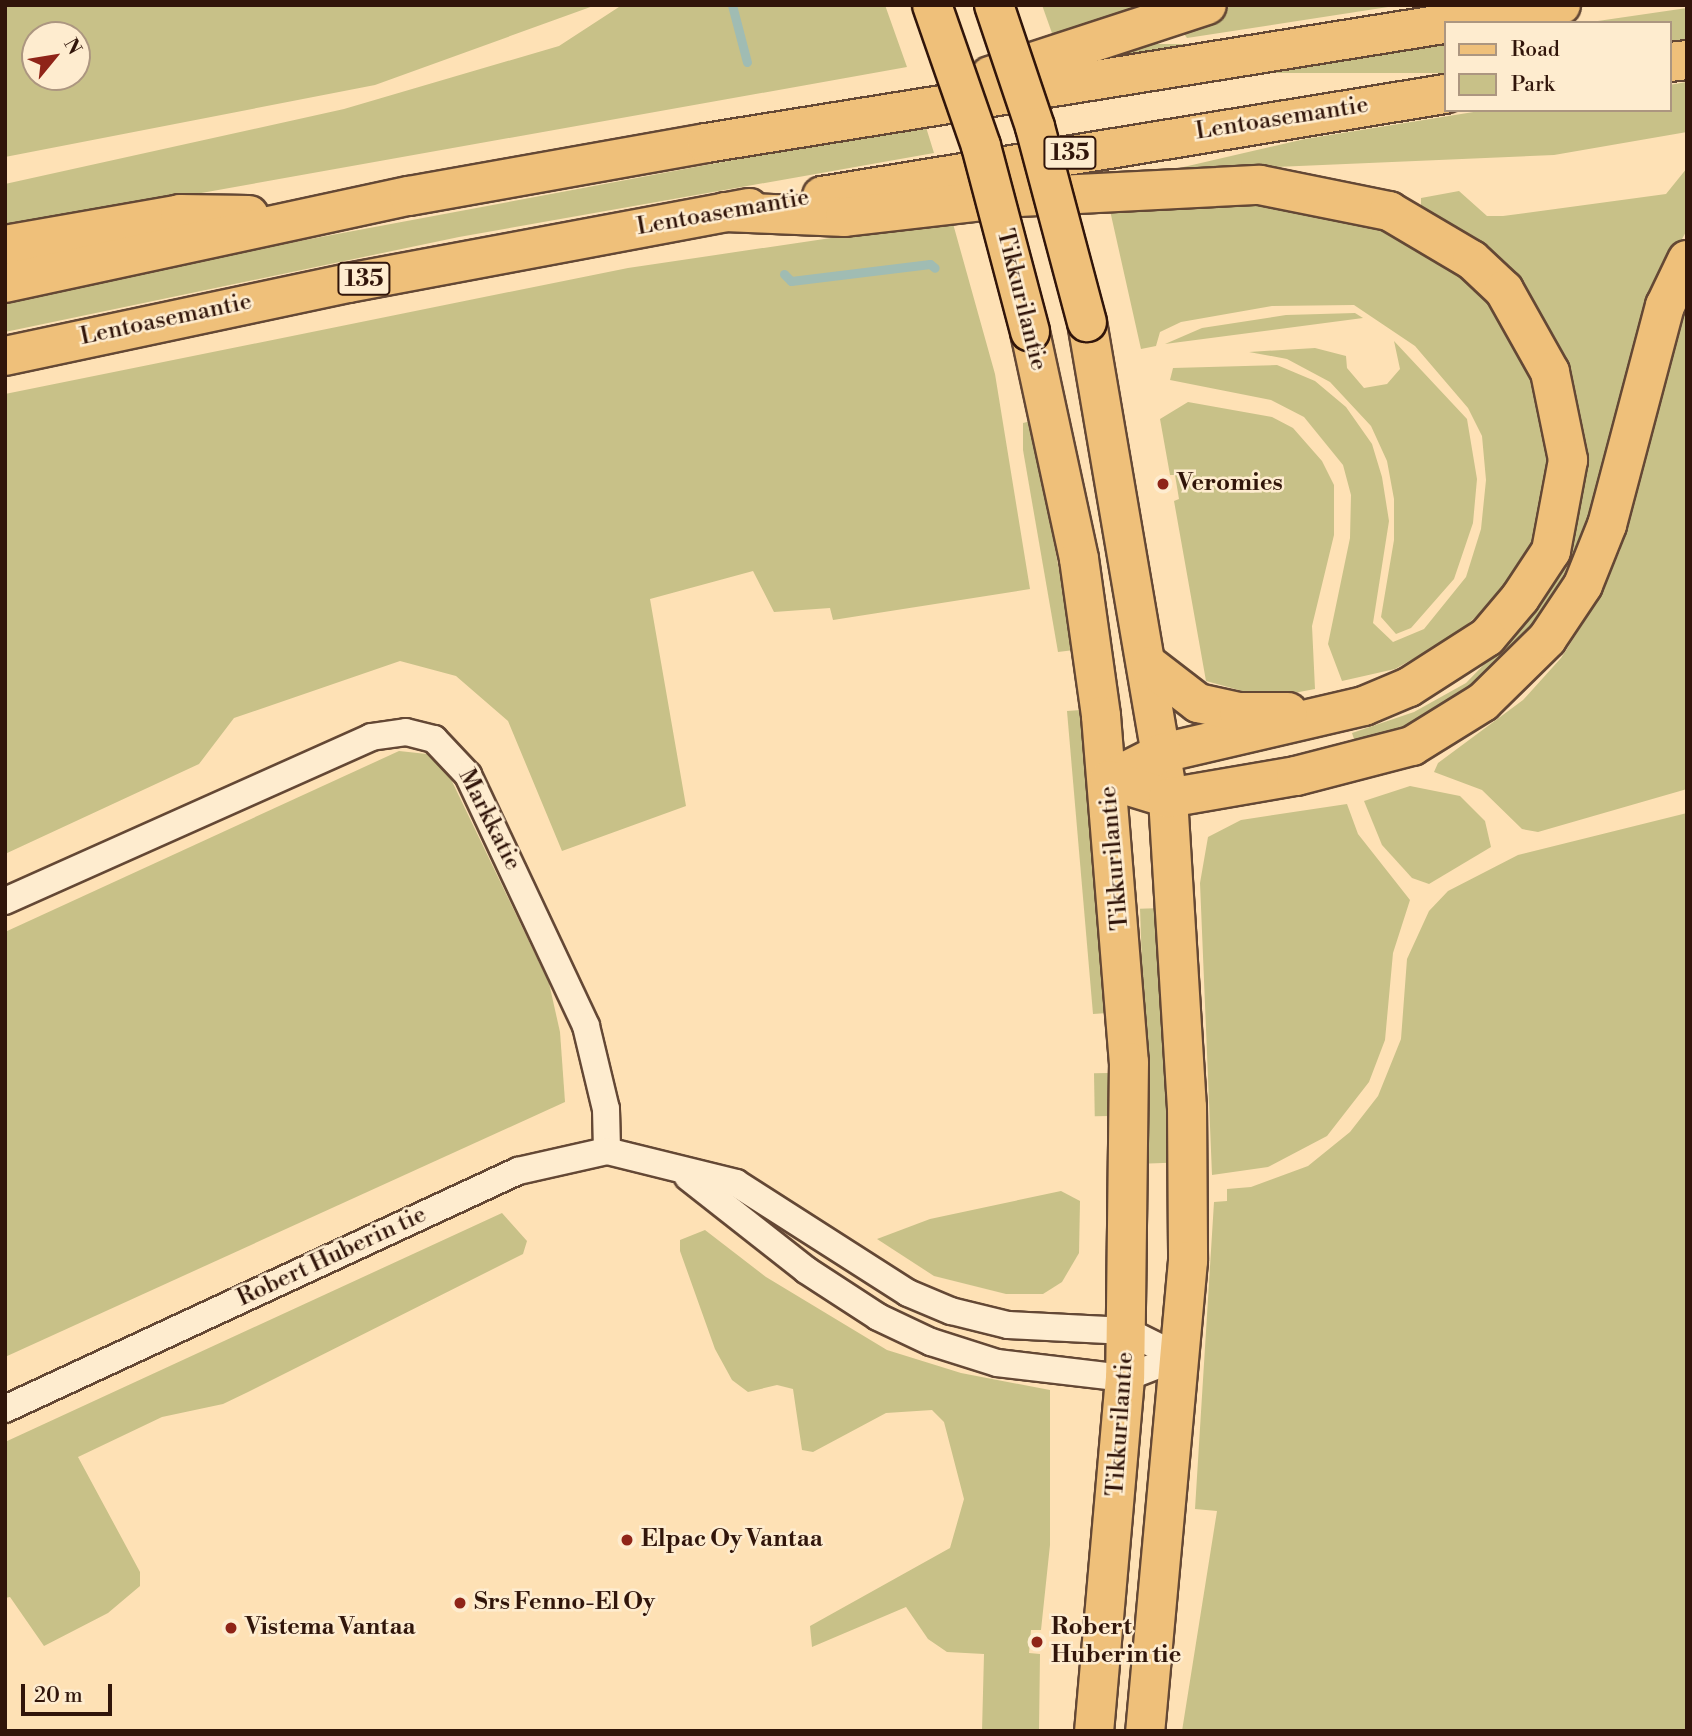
<!DOCTYPE html>
<style>
body{margin:0}
#map{position:relative;width:1692px;height:1736px;overflow:hidden;background:#fee1b5;font-family:"Libre Bodoni",serif}
div>[style]{position:absolute}
.green>*{inset:0;background:#c8c188;transform-origin:0 0}
.stream>*{height:9px;margin:-4.5px;padding:0 4.5px;transform-origin:4.5px;border-radius:4.5px;background:#a0bcb3}
.roads{filter:drop-shadow(2px 0 #644835) drop-shadow(-2px 0 #644835) drop-shadow(0 2px #644835) drop-shadow(0 -2px #644835)}
.minor>*{height:26px;margin:-13px;padding:0 13px;transform-origin:13px;border-radius:13px;background:#feeccf}
.primary>*{height:38px;margin:-19px;padding:0 19px;transform-origin:19px;border-radius:19px;background:#efc07a}
.trunk>*{height:38px;margin:-19px;padding:0 19px;transform-origin:19px;border-radius:19px;background:#efc07a}
.bridges{filter:drop-shadow(2px 0 #31150a) drop-shadow(-2px 0 #31150a) drop-shadow(0 2px #31150a) drop-shadow(0 -2px #31150a)}
.primary-bridge>*{height:38px;margin:-19px;padding:0 19px;transform-origin:19px;border-radius:19px;background:#efc07a}
.dots>*{width:19px;height:19px;translate:-50% -50%;box-sizing:border-box;border:4px solid #feeccf;border-radius:50%}
span{translate:-50% -50%;white-space:nowrap;text-align:center;line-height:1.15;-webkit-text-stroke:5px #feeccf;paint-order:stroke}
.shield-label span{padding:2px 5px;background:#feeccf;border:2px solid;border-radius:5px;-webkit-text-stroke-width:0}
.shield-label{font-size:23px;color:#31150a;font-weight:700}
.street-label{font-size:24px;color:#31150a}
.poi-label{font-size:24px;color:#31150a;font-weight:700}
.left{translate:0 -50%;text-align:left}
.frame{position:absolute;inset:0;border:7px solid #31150a;pointer-events:none}
.legend{position:absolute;left:1444px;top:21px;width:228px;height:91px;box-sizing:border-box;background:#feeccf;border:2px solid #ac9680;margin:0;padding:9px 12px;list-style:none;font-size:21px;color:#31150a}
.legend li{display:flex;align-items:center;gap:14px;height:35px}
.legend b{width:35px;border:2px solid #ac9680}
.north{position:absolute;left:21px;top:21px;width:70px;height:70px;box-sizing:border-box;background:#feeccf;border:2px solid #ac9680;border-radius:50%;rotate:60deg;font-size:19px;font-weight:700;line-height:28px;text-align:center;color:#31150a}
.north::after{content:'';display:block;margin:auto;width:24px;height:32px;background:#8f2418;clip-path:polygon(50% 0,100% 100%,50% 72%,0 100%)}
.scale{position:absolute;left:21px;top:1684px;width:91px;height:32px;box-sizing:border-box;border:4px solid #31150a;border-top:0;padding-left:9px;font-size:21px;line-height:24px;white-space:nowrap;color:#31150a;-webkit-text-stroke:5px #feeccf;paint-order:stroke}
</style>
<div id="map">
<div class="green">
<div style="clip-path:polygon(evenodd,5px 5px,596px 5px,375px 85px,5px 157px,5px 5px,35px 35px,77px 35px,77px 77px,35px 77px,35px 35px)"></div>
<div style="clip-path:polygon(622px 5px,885px 5px,907px 67px,5px 228px,5px 184px,344px 109px,559px 46px)"></div>
<div style="clip-path:polygon(1042px 5px,1156px 5px,1053px 36px)"></div>
<div style="clip-path:polygon(1233px 5px,1401px 5px,1187px 38px,1182px 31px)"></div>
<div style="clip-path:polygon(1687px 8px,1687px 41px,1669px 43px,1669px 23px,1584px 23px)"></div>
<div style="left:1445px;top:44px;width:29px;height:375px;rotate:90deg"></div>
<div style="clip-path:polygon(1687px 82px,1687px 132px,1554px 155px,1162px 172px,1305px 139px,1486px 110px,1669px 110px,1669px 85px)"></div>
<div style="clip-path:polygon(925px 124px,934px 153px,459px 237px,5px 332px,5px 302px,97px 279px)"></div>
<div style="clip-path:polygon(1687px 168px,1687px 230px,1652px 293px,1590px 535px,1548px 622px,1459px 707px,1357px 748px,1352px 733px,1414px 712px,1466px 683px,1536px 611px,1561px 562px,1573px 390px,1555px 337px,1523px 290px,1485px 250px,1421px 207px,1421px 198px,1459px 191px,1487px 216px,1503px 216px,1666px 194px)"></div>
<div style="clip-path:polygon(1267px 200px,1373px 220px,1444px 252px,1499px 305px,1530px 360px,1549px 429px,1552px 485px,1536px 541px,1502px 595px,1452px 637px,1395px 669px,1342px 681px,1328px 644px,1350px 538px,1351px 495px,1343px 465px,1304px 417px,1271px 400px,1170px 380px,1173px 368px,1277px 365px,1315px 381px,1346px 407px,1372px 444px,1382px 477px,1389px 521px,1373px 623px,1393px 642px,1424px 629px,1466px 577px,1481px 529px,1486px 480px,1482px 436px,1468px 408px,1415px 346px,1354px 305px,1272px 306px,1181px 322px,1160px 332px,1156px 346px,1141px 349px,1109px 206px)"></div>
<div style="clip-path:polygon(952px 220px,995px 374px,1030px 589px,833px 620px,830px 608px,774px 612px,753px 571px,650px 599px,686px 806px,562px 851px,508px 721px,456px 676px,400px 661px,234px 718px,199px 764px,5px 854px,5px 394px,628px 268px)"></div>
<div style="clip-path:polygon(1687px 303px,1687px 789px,1538px 832px,1522px 829px,1482px 790px,1434px 772px,1438px 763px,1523px 700px,1561px 658px,1593px 608px,1620px 551px,1653px 405px)"></div>
<div style="clip-path:polygon(1355px 313px,1363px 318px,1165px 344px,1202px 328px,1286px 315px)"></div>
<div style="clip-path:polygon(1394px 341px,1467px 419px,1477px 479px,1473px 523px,1454px 579px,1411px 628px,1396px 634px,1381px 617px,1394px 540px,1394px 499px,1387px 461px,1371px 426px,1330px 382px,1287px 359px,1249px 352px,1315px 348px,1346px 356px,1347px 368px,1364px 388px,1387px 384px,1400px 369px)"></div>
<div style="clip-path:polygon(1188px 402px,1272px 417px,1293px 428px,1322px 461px,1334px 485px,1334px 535px,1312px 626px,1315px 689px,1268px 698px,1206px 681px,1174px 501px,1179px 499px,1175px 475px,1170px 475px,1160px 419px)"></div>
<div style="clip-path:polygon(1031px 421px,1074px 650px,1058px 652px,1023px 450px,1023px 423px)"></div>
<div style="clip-path:polygon(1081px 710px,1095px 829px,1108px 1013px,1093px 1014px,1067px 711px)"></div>
<div style="clip-path:polygon(399px 751px,427px 754px,448px 773px,549px 983px,560px 1032px,565px 1102px,5px 1357px,5px 932px)"></div>
<div style="clip-path:polygon(1410px 786px,1460px 796px,1485px 821px,1491px 847px,1429px 884px,1412px 878px,1382px 845px,1364px 801px)"></div>
<div style="clip-path:polygon(1347px 804px,1358px 834px,1410px 900px,1393px 953px,1385px 1040px,1369px 1082px,1327px 1136px,1268px 1167px,1212px 1175px,1200px 883px,1208px 837px,1241px 820px)"></div>
<div style="clip-path:polygon(1687px 813px,1687px 1731px,1182px 1731px,1217px 1511px,1195px 1509px,1214px 1202px,1227px 1201px,1227px 1189px,1251px 1187px,1308px 1166px,1350px 1132px,1378px 1096px,1401px 1039px,1407px 959px,1429px 911px,1448px 891px,1518px 855px)"></div>
<div style="left:1161px;top:908px;width:255px;height:21px;rotate:88deg"></div>
<div style="left:1109px;top:1073px;width:43px;height:15px;rotate:89deg"></div>
<div style="clip-path:polygon(1061px 1191px,1080px 1201px,1079px 1253px,1062px 1282px,1043px 1294px,1006px 1294px,934px 1276px,877px 1239px,930px 1219px)"></div>
<div style="clip-path:polygon(502px 1213px,527px 1241px,523px 1254px,248px 1392px,223px 1404px,162px 1417px,78px 1457px,140px 1572px,140px 1586px,108px 1613px,44px 1646px,10px 1597px,5px 1598px,5px 1442px)"></div>
<div style="clip-path:polygon(705px 1230px,766px 1277px,887px 1350px,961px 1373px,1050px 1390px,1050px 1545px,1041px 1630px,1031px 1630px,1029px 1653px,1040px 1654px,1039px 1731px,982px 1731px,984px 1654px,947px 1652px,928px 1639px,906px 1607px,812px 1647px,810px 1626px,950px 1548px,964px 1499px,944px 1422px,932px 1410px,886px 1413px,813px 1452px,802px 1450px,793px 1389px,777px 1385px,748px 1392px,732px 1380px,715px 1349px,680px 1251px,680px 1240px)"></div>
</div>
<div class="stream">
<div style="left:732px;top:5px;width:59px;rotate:75.3deg"></div>
<div style="left:784px;top:274px;width:10px;rotate:45deg"></div>
<div style="left:791px;top:281px;width:140px;rotate:-7deg"></div>
<div style="left:930px;top:264px;width:6px;rotate:39deg"></div>
</div>
<div class="roads">
<div class="minor">
<div style="left:5px;top:901px;width:401px;rotate:-24.1deg"></div>
<div style="left:371px;top:737px;width:35px;rotate:-8deg"></div>
<div style="left:406px;top:732px;width:29px;rotate:14deg"></div>
<div style="left:434px;top:739px;width:50px;rotate:46.6deg"></div>
<div style="left:468px;top:775px;width:277px;rotate:64.8deg"></div>
<div style="left:586px;top:1026px;width:85px;rotate:76.5deg"></div>
<div style="left:606px;top:1109px;width:42px;rotate:88.6deg"></div>
<div style="left:688px;top:1177px;width:150px;rotate:38.2deg"></div>
<div style="left:806px;top:1270px;width:86px;rotate:33.1deg"></div>
<div style="left:878px;top:1317px;width:59px;rotate:25.3deg"></div>
<div style="left:931px;top:1342px;width:69px;rotate:17.7deg"></div>
<div style="left:997px;top:1363px;width:129px;rotate:6.7deg"></div>
<div style="left:1125px;top:1378px;width:58px;rotate:-21.3deg"></div>
<div style="left:5px;top:1409px;width:566px;rotate:-24.89deg"></div>
<div style="left:518px;top:1171px;width:91px;rotate:-12.7deg"></div>
<div style="left:607px;top:1151px;width:133px;rotate:13.9deg"></div>
<div style="left:736px;top:1183px;width:204px;rotate:32.6deg"></div>
<div style="left:908px;top:1293px;width:47px;rotate:22.7deg"></div>
<div style="left:951px;top:1311px;width:59px;rotate:13.8deg"></div>
<div style="left:1008px;top:1325px;width:119px;rotate:2.9deg"></div>
<div style="left:1127px;top:1331px;width:58px;rotate:26.6deg"></div>
</div>
<div class="primary">
<div style="left:1087px;top:322px;width:483px;rotate:80.3deg"></div>
<div style="left:1168px;top:798px;width:310px;rotate:86.5deg"></div>
<div style="left:1187px;top:1107px;width:154px;rotate:89.6deg"></div>
<div style="left:1188px;top:1261px;width:472px;rotate:95.2deg"></div>
<div style="left:1030px;top:332px;width:232px;rotate:77.8deg"></div>
<div style="left:1079px;top:559px;width:159px;rotate:82deg"></div>
<div style="left:1101px;top:716px;width:347px;rotate:85.4deg"></div>
<div style="left:1129px;top:1062px;width:316px;rotate:90.7deg"></div>
<div style="left:1125px;top:1378px;width:354px;rotate:95deg"></div>
</div>
<div class="trunk">
<div style="left:1669px;top:62px;width:18px;rotate:-6deg"></div>
<div style="left:990px;top:76px;width:228px;rotate:-18.1deg"></div>
<div style="left:822px;top:196px;width:631px;rotate:-9.3deg"></div>
<div style="left:725px;top:212px;width:120px;rotate:2.4deg"></div>
<div style="left:845px;top:217px;width:175px;rotate:-6.6deg"></div>
<div style="left:1019px;top:197px;width:241px;rotate:-2.9deg"></div>
<div style="left:1260px;top:185px;width:132px;rotate:11.4deg"></div>
<div style="left:1389px;top:211px;width:96px;rotate:30.6deg"></div>
<div style="left:1472px;top:260px;width:44px;rotate:43.2deg"></div>
<div style="left:1504px;top:290px;width:94px;rotate:60.7deg"></div>
<div style="left:1550px;top:372px;width:90px;rotate:78.4deg"></div>
<div style="left:1568px;top:460px;width:93px;rotate:100.6deg"></div>
<div style="left:1551px;top:551px;width:56px;rotate:123.4deg"></div>
<div style="left:1520px;top:598px;width:51px;rotate:130.2deg"></div>
<div style="left:1487px;top:637px;width:93px;rotate:147.3deg"></div>
<div style="left:1409px;top:687px;width:49px;rotate:157.1deg"></div>
<div style="left:1364px;top:706px;width:207px;rotate:166.9deg"></div>
<div style="left:1162px;top:753px;width:59px;rotate:153deg"></div>
<div style="left:5px;top:245px;width:178px;rotate:-10deg"></div>
<div style="left:180px;top:214px;width:69px;rotate:0.8deg"></div>
<div style="left:5px;top:283px;width:413px;rotate:-12.2deg"></div>
<div style="left:409px;top:196px;width:302px;rotate:-10.1deg"></div>
<div style="left:706px;top:143px;width:866px;rotate:-9.17deg"></div>
<div style="left:5px;top:356px;width:351px;rotate:-12deg"></div>
<div style="left:348px;top:283px;width:408px;rotate:-10.6deg"></div>
<div style="left:1150px;top:666px;width:61px;rotate:37.6deg"></div>
<div style="left:1198px;top:703px;width:42px;rotate:12.4deg"></div>
<div style="left:1239px;top:712px;width:49px"></div>
<div style="left:1109px;top:780px;width:62px;rotate:17deg"></div>
<div style="left:1168px;top:798px;width:130px;rotate:-9.8deg"></div>
<div style="left:1296px;top:776px;width:120px;rotate:-14.5deg"></div>
<div style="left:1412px;top:746px;width:84px;rotate:-31.8deg"></div>
<div style="left:1483px;top:702px;width:90px;rotate:-44.5deg"></div>
<div style="left:1547px;top:639px;width:65px;rotate:-56.3deg"></div>
<div style="left:1583px;top:585px;width:65px;rotate:-68.2deg"></div>
<div style="left:1607px;top:525px;width:227px;rotate:-75.2deg"></div>
<div style="left:1665px;top:306px;width:51px;rotate:-64.4deg"></div>
</div>
</div>
<div class="bridges">
<div class="primary-bridge">
<div style="left:932px;top:5px;width:149px;rotate:70.8deg"></div>
<div style="left:981px;top:146px;width:192px;rotate:75.2deg"></div>
<div style="left:994px;top:5px;width:129px;rotate:71.4deg"></div>
<div style="left:1035px;top:127px;width:202px;rotate:75.1deg"></div>
</div>
</div>
<div class="dots">
<div style="left:1163px;top:484px;background:#8f2418"></div>
<div style="left:627px;top:1540px;background:#8f2418"></div>
<div style="left:460px;top:1603px;background:#8f2418"></div>
<div style="left:231px;top:1628px;background:#8f2418"></div>
<div style="left:1037px;top:1642px;background:#8f2418"></div>
</div>
<div class="shield-label">
<span style="left:1070px;top:153px">135</span>
<span style="left:364px;top:279px">135</span>
</div>
<div class="street-label">
<span style="left:1282px;top:119px;rotate:-9deg">Lentoasemantie</span>
<span style="left:723px;top:213px;rotate:-10deg">Lentoasemantie</span>
<span style="left:1021px;top:300px;rotate:76deg">Tikkurilantie</span>
<span style="left:166px;top:320px;rotate:-12deg">Lentoasemantie</span>
<span style="left:489px;top:820px;rotate:63deg">Markkatie</span>
<span style="left:1115px;top:858px;rotate:-95deg">Tikkurilantie</span>
<span style="left:332px;top:1257px;rotate:-25deg">Robert Huberin tie</span>
<span style="left:1121px;top:1424px;rotate:-86deg">Tikkurilantie</span>
</div>
<div class="poi-label">
<span class="left" style="left:1177px;top:484px">Veromies</span>
<span class="left" style="left:641px;top:1540px">Elpac Oy Vantaa</span>
<span class="left" style="left:474px;top:1603px">Srs Fenno-El Oy</span>
<span class="left" style="left:245px;top:1628px">Vistema Vantaa</span>
<span class="left" style="left:1051px;top:1642px">Robert<br>Huberin tie</span>
</div>
<div class="frame"></div>
<ul class="legend">
<li><b style="height:9px;background:#efc07a"></b>Road</li>
<li><b style="height:19px;background:#c8c188"></b>Park</li>
</ul>
<div class="north">N</div>
<div class="scale">20 m</div>
</div>
